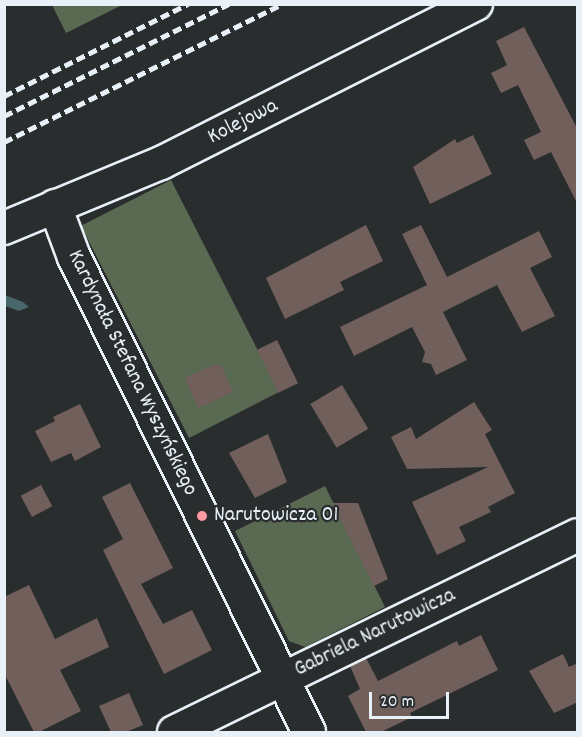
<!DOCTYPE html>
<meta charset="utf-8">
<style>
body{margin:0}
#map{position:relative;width:582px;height:737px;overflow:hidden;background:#2a2d2e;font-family:Dekko,sans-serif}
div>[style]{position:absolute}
.green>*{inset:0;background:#596952;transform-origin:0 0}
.water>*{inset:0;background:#48666c}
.building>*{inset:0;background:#715f5b;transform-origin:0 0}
.roads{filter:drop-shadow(2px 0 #e8f1f8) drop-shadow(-2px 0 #e8f1f8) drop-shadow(0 2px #e8f1f8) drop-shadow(0 -2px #e8f1f8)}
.minor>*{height:32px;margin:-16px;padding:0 16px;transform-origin:16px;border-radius:16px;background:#2a2d2e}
.rail>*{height:4.5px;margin-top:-2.25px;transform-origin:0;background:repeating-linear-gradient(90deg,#e8f1f8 0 9px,transparent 0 13.5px)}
.dots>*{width:16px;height:16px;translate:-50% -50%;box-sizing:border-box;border:3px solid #2a2d2e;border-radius:50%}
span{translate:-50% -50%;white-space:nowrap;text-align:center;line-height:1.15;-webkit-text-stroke:4.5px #2a2d2e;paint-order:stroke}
.street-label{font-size:22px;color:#e8f1f8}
.poi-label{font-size:22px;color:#e8f1f8}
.left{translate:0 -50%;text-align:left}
.frame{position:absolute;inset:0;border:6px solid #e8f1f8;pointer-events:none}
.scale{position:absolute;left:369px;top:692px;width:80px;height:27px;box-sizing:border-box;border:3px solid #e8f1f8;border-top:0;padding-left:8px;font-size:18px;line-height:21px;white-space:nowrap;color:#e8f1f8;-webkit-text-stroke:4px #2a2d2e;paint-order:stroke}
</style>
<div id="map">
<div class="green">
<div style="clip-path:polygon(52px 5px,122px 5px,66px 33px)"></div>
<div style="left:171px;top:180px;width:238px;height:101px;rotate:63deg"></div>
<div style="clip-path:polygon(325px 486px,385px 607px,305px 647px,289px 641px,235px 531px)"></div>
</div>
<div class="water">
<div style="clip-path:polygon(5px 295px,23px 302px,29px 307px,19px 311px,5px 306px)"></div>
</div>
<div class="building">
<div style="clip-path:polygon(524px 27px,578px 130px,578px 205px,551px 152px,534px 160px,524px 140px,541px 132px,518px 85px,501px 93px,491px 73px,507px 65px,496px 41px)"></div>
<div style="clip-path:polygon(473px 135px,492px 174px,430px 204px,413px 167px,455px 139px,457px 143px)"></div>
<div style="clip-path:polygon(366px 225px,383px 261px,340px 282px,344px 290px,285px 319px,266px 278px)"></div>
<div style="clip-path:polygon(421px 225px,447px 277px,539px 231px,552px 257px,530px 268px,555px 316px,522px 332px,497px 285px,443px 312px,467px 360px,436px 375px,431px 364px,422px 362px,425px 352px,412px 327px,354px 356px,340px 327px,427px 285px,402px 234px)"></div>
<div style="left:277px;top:340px;width:48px;height:22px;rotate:64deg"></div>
<div style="clip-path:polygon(213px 365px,221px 365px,233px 392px,198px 408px,185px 378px)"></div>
<div style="left:342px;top:385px;width:51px;height:37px;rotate:59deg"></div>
<div style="clip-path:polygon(474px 402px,492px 430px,485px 434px,515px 493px,488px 507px,491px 512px,459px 527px,466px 541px,437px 555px,412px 502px,488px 467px,407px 469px,391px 437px,411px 427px,416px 439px)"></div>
<div style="clip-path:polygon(80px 404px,101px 447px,75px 461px,71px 453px,51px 462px,35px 431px,55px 421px,53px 417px)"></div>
<div style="clip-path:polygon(268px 434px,287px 482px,255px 498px,229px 453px)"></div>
<div style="clip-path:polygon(130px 483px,173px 568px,141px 584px,163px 624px,192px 610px,212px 650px,164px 674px,103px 550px,123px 539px,102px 497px)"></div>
<div style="left:41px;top:485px;width:24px;height:23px;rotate:62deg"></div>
<div style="clip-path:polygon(332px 503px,358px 503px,388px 579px,374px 586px)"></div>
<div style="clip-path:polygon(29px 585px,55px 639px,97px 618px,109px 647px,60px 670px,81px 711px,39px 732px,34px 732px,4px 673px,4px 597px)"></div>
<div style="clip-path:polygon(481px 635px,498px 670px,410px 713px,412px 717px,381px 732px,366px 732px,348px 696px,360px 689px,350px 666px,366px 658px,378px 681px,457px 641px,459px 646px)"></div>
<div style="clip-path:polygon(563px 654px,569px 667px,578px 663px,578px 702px,554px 713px,529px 671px)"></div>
<div style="clip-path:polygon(129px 693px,143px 725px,126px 732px,111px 732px,99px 706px)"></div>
</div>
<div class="roads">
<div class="minor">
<div style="left:55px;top:206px;width:54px;rotate:69.6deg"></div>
<div style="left:74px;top:257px;width:530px;rotate:63.68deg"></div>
<div style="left:4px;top:228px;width:170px;rotate:-22.5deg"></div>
<div style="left:161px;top:163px;width:353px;rotate:-26.8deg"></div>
<div style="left:174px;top:732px;width:449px;rotate:-26deg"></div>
</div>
</div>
<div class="rail">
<div style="left:4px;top:96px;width:206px;rotate:-26.6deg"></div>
<div style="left:4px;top:116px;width:251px;rotate:-26.5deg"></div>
<div style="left:4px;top:142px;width:310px;rotate:-26.4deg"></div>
</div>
<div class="dots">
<div style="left:202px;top:516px;background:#ff9aa2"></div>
</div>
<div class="street-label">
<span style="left:243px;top:122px;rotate:-27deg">Kolejowa</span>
<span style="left:132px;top:373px;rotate:64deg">Kardynała Stefana Wyszyńskiego</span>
<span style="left:375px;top:633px;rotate:-26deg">Gabriela Narutowicza</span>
</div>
<div class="poi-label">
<span class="left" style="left:214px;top:516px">Narutowicza 01</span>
</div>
<div class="frame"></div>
<div class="scale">20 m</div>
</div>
